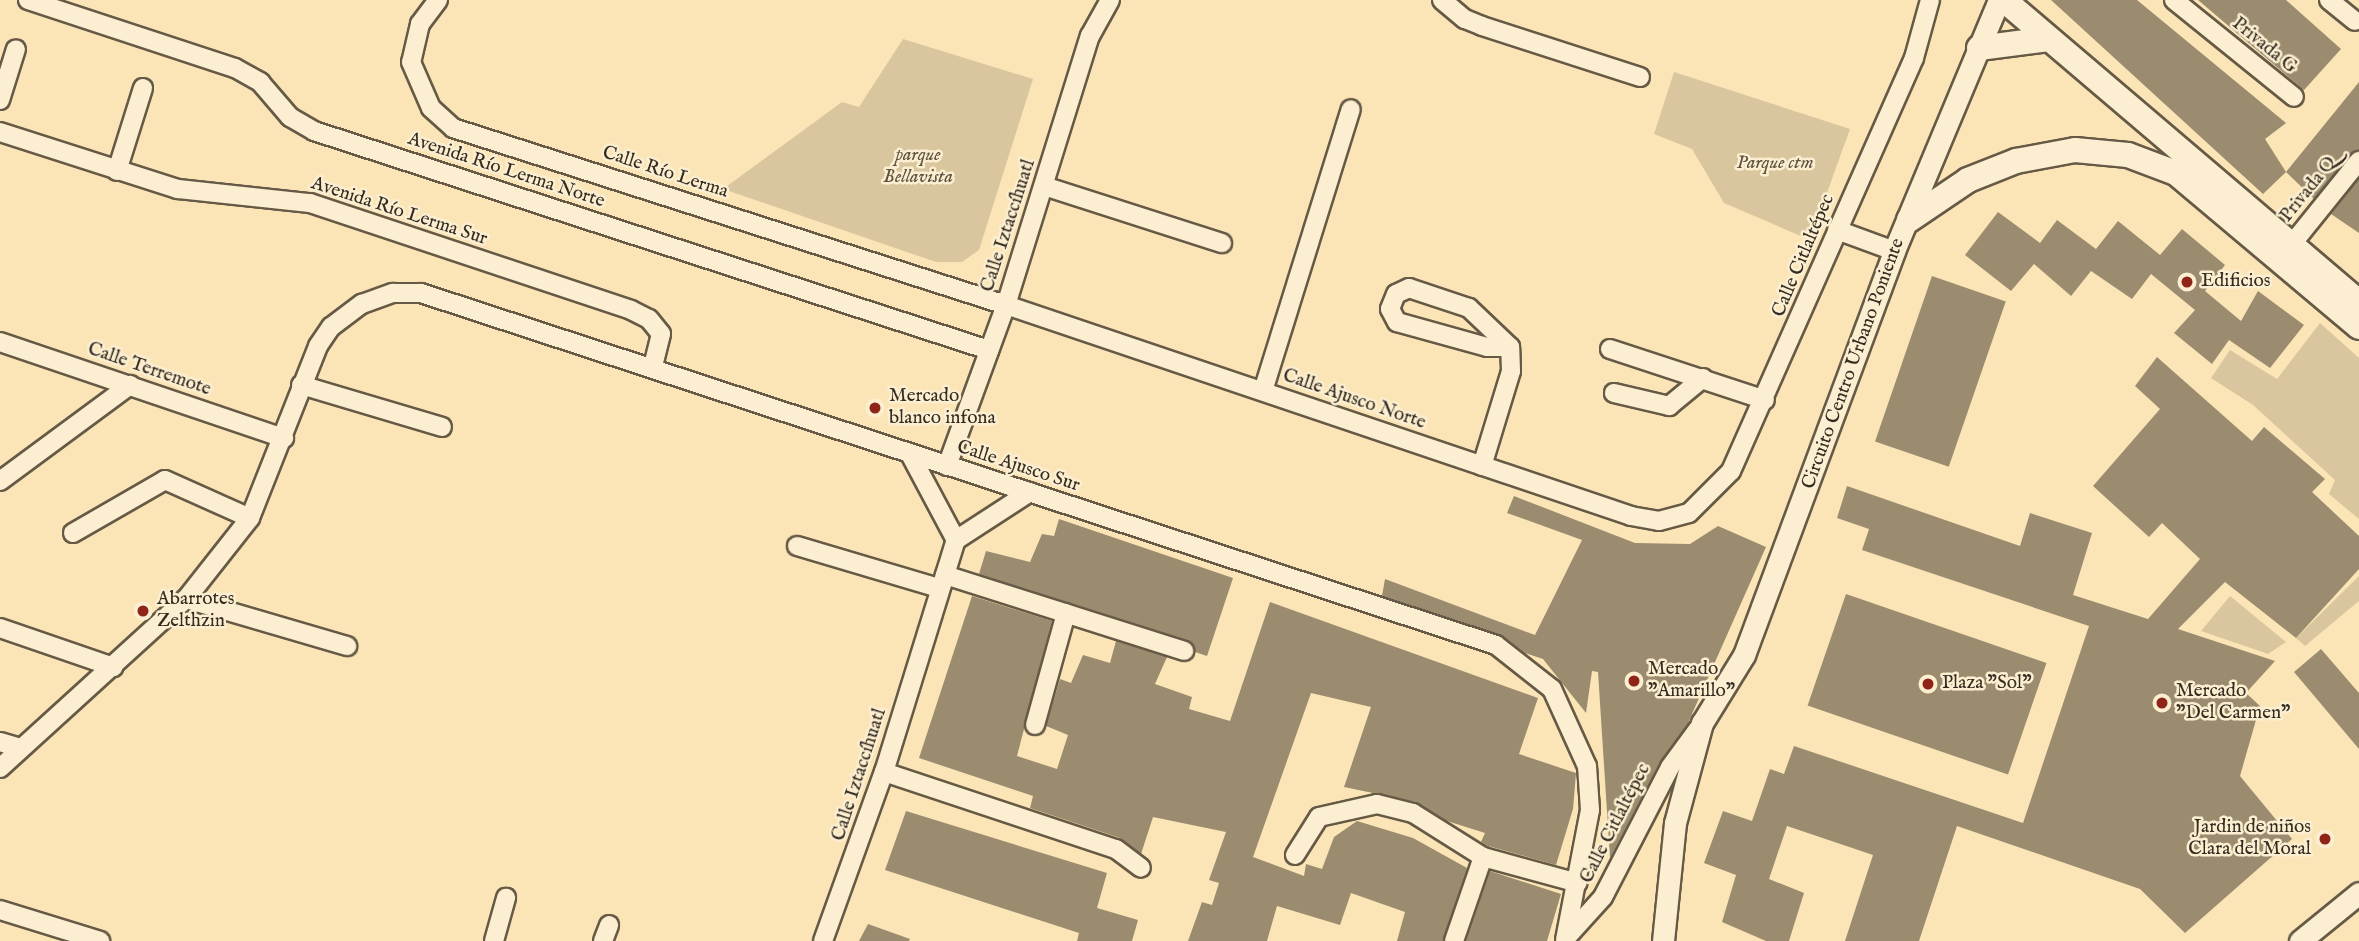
<!DOCTYPE html>
<meta charset="utf-8">
<style>
body{margin:0}
#map{position:relative;width:2359px;height:941px;overflow:hidden;background:#fbe5b7;font-family:"IM FELL English",serif}
div>[style]{position:absolute}
.green>*{inset:0;background:#d9c69e}
.building>*{inset:0;background:#9b8c6f;transform-origin:0 0}
.roads{filter:drop-shadow(2px 0 #665a46) drop-shadow(-2px 0 #665a46) drop-shadow(0 2px #665a46) drop-shadow(0 -2px #665a46)}
.minor>*{height:18px;margin:-9px;padding:0 9px;transform-origin:9px;border-radius:9px;background:#fceed0}
.tertiary>*{height:21px;margin:-10.5px;padding:0 10.5px;transform-origin:10.5px;border-radius:10.5px;background:#fceed0}
.secondary>*{height:24px;margin:-12px;padding:0 12px;transform-origin:12px;border-radius:12px;background:#fceed0}
.dots>*{width:19px;height:19px;translate:-50% -50%;box-sizing:border-box;border:4px solid #fceed0;border-radius:50%}
span{translate:-50% -50%;white-space:nowrap;text-align:center;line-height:1.15;-webkit-text-stroke:5px #fceed0;paint-order:stroke}
.street-label{font-size:19px;color:#342c21}
.park-label{font-size:19px;color:#5d5240;font-style:italic}
.poi-label{font-size:19px;color:#342c21}
.left{translate:0 -50%;text-align:left}
.right{translate:-100% -50%;text-align:right}
</style>
<div id="map">
<div class="green">
<div style="clip-path:polygon(903px 39px,1033px 79px,979px 250px,962px 262px,936px 262px,723px 189px,842px 102px,859px 107px)"></div>
<div style="clip-path:polygon(1674px 72px,1850px 129px,1810px 240px,1724px 203px,1692px 149px,1654px 134px)"></div>
<div style="clip-path:polygon(2320px 323px,2359px 358px,2359px 519px,2329px 494px,2335px 480px,2253px 405px,2211px 378px,2230px 350px,2277px 379px)"></div>
<div style="clip-path:polygon(2359px 576px,2359px 601px,2305px 646px,2296px 638px)"></div>
<div style="clip-path:polygon(2230px 596px,2286px 642px,2268px 654px,2201px 631px)"></div>
</div>
<div class="building">
<div style="clip-path:polygon(2051px 0,2137px 0,2286px 123px,2265px 139px,2286px 172px,2263px 194px)"></div>
<div style="clip-path:polygon(2198px 0,2286px 0,2341px 49px,2304px 90px)"></div>
<div style="clip-path:polygon(2359px 82px,2359px 150px,2350px 154px,2314px 199px,2286px 172px)"></div>
<div style="clip-path:polygon(2359px 179px,2359px 233px,2331px 214px)"></div>
<div style="clip-path:polygon(1998px 212px,2040px 243px,2057px 220px,2096px 249px,2118px 221px,2160px 255px,2182px 229px,2225px 265px,2205px 291px,2241px 321px,2258px 291px,2304px 325px,2270px 368px,2229px 340px,2212px 364px,2174px 333px,2195px 310px,2151px 274px,2132px 299px,2091px 271px,2071px 296px,2034px 264px,2011px 291px,1965px 255px)"></div>
<div style="left:1932px;top:276px;width:78px;height:175px;rotate:19deg"></div>
<div style="clip-path:polygon(2157px 357px,2252px 441px,2264px 427px,2325px 479px,2312px 492px,2359px 536px,2359px 569px,2296px 638px,2225px 582px,2178px 629px,2275px 661px,2246px 693px,2260px 706px,2240px 776px,2292px 839px,2185px 933px,2140px 889px,1957px 826px,1919px 941px,1845px 941px,1873px 855px,1787px 826px,1769px 879px,1804px 893px,1789px 941px,1766px 941px,1722px 922px,1736px 875px,1704px 863px,1723px 811px,1752px 821px,1770px 769px,1784px 774px,1794px 746px,2023px 823px,2089px 626px,1862px 550px,1869px 529px,1837px 518px,1847px 486px,2020px 546px,2030px 513px,2092px 533px,2073px 595px,2148px 619px,2200px 559px,2162px 523px,2149px 537px,2093px 486px,2160px 409px,2135px 386px)"></div>
<div style="clip-path:polygon(1514px 496px,1635px 543px,1690px 544px,1718px 526px,1766px 547px,1688px 723px,1660px 762px,1610px 858px,1598px 672px,1592px 671px,1586px 713px,1543px 659px,1525px 653px,1503px 636px,1382px 596px,1385px 579px,1535px 635px,1582px 540px,1507px 513px)"></div>
<div style="clip-path:polygon(1059px 519px,1233px 578px,1207px 656px,1195px 652px,1187px 640px,979px 574px,986px 551px,1030px 562px,1042px 534px,1054px 536px)"></div>
<div style="left:1846px;top:594px;width:212px;height:118px;rotate:19deg"></div>
<div style="clip-path:polygon(972px 596px,1052px 621px,1017px 756px,1057px 769px,1068px 735px,1046px 726px,1060px 679px,1071px 683px,1083px 655px,1110px 663px,1116px 641px,1167px 657px,1155px 684px,1192px 697px,1189px 709px,1230px 721px,1270px 602px,1538px 698px,1519px 754px,1576px 773px,1573px 809px,1556px 865px,1488px 846px,1481px 842px,1485px 833px,1447px 821px,1416px 802px,1344px 787px,1371px 707px,1311px 693px,1253px 857px,1304px 876px,1306px 864px,1322px 869px,1334px 837px,1357px 821px,1413px 838px,1467px 868px,1443px 941px,1397px 941px,1405px 912px,1351px 893px,1340px 925px,1277px 906px,1267px 941px,1188px 941px,1202px 902px,1212px 905px,1219px 883px,1209px 880px,1226px 832px,1153px 817px,1141px 854px,1120px 838px,1030px 808px,1033px 796px,919px 758px)"></div>
<div style="clip-path:polygon(2321px 649px,2359px 693px,2359px 749px,2294px 672px)"></div>
<div style="clip-path:polygon(906px 811px,1107px 873px,1097px 908px,1138px 920px,1132px 941px,1077px 941px,1079px 933px,885px 870px)"></div>
<div style="clip-path:polygon(1490px 871px,1561px 894px,1547px 941px,1466px 941px)"></div>
<div style="clip-path:polygon(868px 924px,910px 939px,909px 941px,859px 941px)"></div>
</div>
<div class="roads">
<div class="minor">
<div style="left:28px;top:0;width:218px;rotate:18.2deg"></div>
<div style="left:235px;top:68px;width:29px;rotate:29deg"></div>
<div style="left:260px;top:82px;width:46px;rotate:49.4deg"></div>
<div style="left:290px;top:117px;width:28px;rotate:30deg"></div>
<div style="left:314px;top:131px;width:710px;rotate:17.98deg"></div>
<div style="left:438px;top:0;width:30px;rotate:127deg"></div>
<div style="left:420px;top:24px;width:39px;rotate:103deg"></div>
<div style="left:411px;top:62px;width:50px;rotate:66.5deg"></div>
<div style="left:431px;top:108px;width:30px;rotate:42deg"></div>
<div style="left:453px;top:128px;width:581px;rotate:17.75deg"></div>
<div style="left:1006px;top:305px;width:660px;rotate:18.65deg"></div>
<div style="left:1631px;top:516px;width:28px;rotate:10deg"></div>
<div style="left:1659px;top:521px;width:31px;rotate:-15deg"></div>
<div style="left:1689px;top:513px;width:59px;rotate:-45deg"></div>
<div style="left:1731px;top:471px;width:452px;rotate:-66.1deg"></div>
<div style="left:1914px;top:58px;width:60px;rotate:-74.6deg"></div>
<div style="left:1442px;top:0;width:30px;rotate:40deg"></div>
<div style="left:1465px;top:19px;width:18px;rotate:22deg"></div>
<div style="left:1482px;top:26px;width:166px;rotate:17.9deg"></div>
<div style="left:2174px;top:0;width:154px;rotate:38.9deg"></div>
<div style="left:2329px;top:0;width:33px;rotate:39deg"></div>
<div style="left:0;top:100px;width:53px;rotate:-72.6deg"></div>
<div style="left:0;top:132px;width:187px;rotate:17.8deg"></div>
<div style="left:178px;top:189px;width:133px;rotate:6.1deg"></div>
<div style="left:310px;top:203px;width:338px;rotate:18.4deg"></div>
<div style="left:631px;top:310px;width:20px;rotate:27deg"></div>
<div style="left:649px;top:319px;width:19px;rotate:51deg"></div>
<div style="left:661px;top:334px;width:33px;rotate:104deg"></div>
<div style="left:117px;top:171px;width:87px;rotate:-72.6deg"></div>
<div style="left:1044px;top:186px;width:187px;rotate:17.8deg"></div>
<div style="left:1837px;top:230px;width:61px;rotate:20.2deg"></div>
<div style="left:2292px;top:244px;width:107px;rotate:-51.1deg"></div>
<div style="left:0;top:342px;width:300px;rotate:18.7deg"></div>
<div style="left:1610px;top:349px;width:163px;rotate:18.2deg"></div>
<div style="left:301px;top:385px;width:147px;rotate:16.6deg"></div>
<div style="left:1263px;top:391px;width:295px;rotate:-72.7deg"></div>
<div style="left:1614px;top:393px;width:57px;rotate:13.3deg"></div>
<div style="left:1669px;top:406px;width:44px;rotate:-39.5deg"></div>
<div style="left:910px;top:454px;width:98px;rotate:61.9deg"></div>
<div style="left:947px;top:466px;width:171px;rotate:-69.9deg"></div>
<div style="left:1006px;top:305px;width:282px;rotate:-72.7deg"></div>
<div style="left:1090px;top:36px;width:41px;rotate:-60.9deg"></div>
<div style="left:1482px;top:466px;width:99px;rotate:-73deg"></div>
<div style="left:1511px;top:371px;width:24px;rotate:-92deg"></div>
<div style="left:1510px;top:347px;width:57px;rotate:-136.4deg"></div>
<div style="left:1469px;top:308px;width:63px;rotate:-161.6deg"></div>
<div style="left:1409px;top:288px;width:14px;rotate:155deg"></div>
<div style="left:1396px;top:294px;width:16px;rotate:112deg"></div>
<div style="left:1390px;top:309px;width:15px;rotate:62deg"></div>
<div style="left:1397px;top:322px;width:93px;rotate:15.5deg"></div>
<div style="left:1487px;top:347px;width:23px"></div>
<div style="left:0;top:481px;width:162px;rotate:-36.4deg"></div>
<div style="left:73px;top:533px;width:106px;rotate:-29.9deg"></div>
<div style="left:165px;top:480px;width:93px;rotate:24.1deg"></div>
<div style="left:797px;top:546px;width:148px;rotate:16.5deg"></div>
<div style="left:945px;top:575px;width:251px;rotate:17.6deg"></div>
<div style="left:186px;top:599px;width:168px;rotate:16.3deg"></div>
<div style="left:0;top:628px;width:120px;rotate:19deg"></div>
<div style="left:1035px;top:725px;width:116px;rotate:-74.5deg"></div>
<div style="left:0;top:742px;width:22px;rotate:16deg"></div>
<div style="left:0;top:768px;width:251px;rotate:-42.3deg"></div>
<div style="left:186px;top:599px;width:103px;rotate:-51.7deg"></div>
<div style="left:250px;top:518px;width:185px;rotate:-68.4deg"></div>
<div style="left:318px;top:346px;width:23px;rotate:-56deg"></div>
<div style="left:331px;top:327px;width:39px;rotate:-37deg"></div>
<div style="left:362px;top:304px;width:33px;rotate:-20deg"></div>
<div style="left:393px;top:293px;width:28px"></div>
<div style="left:421px;top:293px;width:1131px;rotate:18.13deg"></div>
<div style="left:1496px;top:645px;width:71px;rotate:38.2deg"></div>
<div style="left:1552px;top:689px;width:85px;rotate:65.6deg"></div>
<div style="left:1587px;top:766px;width:44px;rotate:86.1deg"></div>
<div style="left:1590px;top:810px;width:132px;rotate:100.9deg"></div>
<div style="left:884px;top:772px;width:244px;rotate:18.4deg"></div>
<div style="left:1116px;top:849px;width:31px;rotate:37deg"></div>
<div style="left:1295px;top:855px;width:45px;rotate:-57.7deg"></div>
<div style="left:1319px;top:817px;width:59px;rotate:-12.6deg"></div>
<div style="left:1377px;top:804px;width:37px;rotate:14deg"></div>
<div style="left:1413px;top:813px;width:83px;rotate:32.2deg"></div>
<div style="left:1483px;top:857px;width:98px;rotate:15.3deg"></div>
<div style="left:0;top:910px;width:105px;rotate:17.2deg"></div>
<div style="left:1566px;top:938px;width:55px;rotate:-47.9deg"></div>
<div style="left:1603px;top:897px;width:146px;rotate:-62.7deg"></div>
<div style="left:1670px;top:767px;width:47px;rotate:-53.6deg"></div>
<div style="left:494px;top:941px;width:45px;rotate:-74.4deg"></div>
<div style="left:603px;top:941px;width:17px;rotate:-69deg"></div>
<div style="left:823px;top:941px;width:180px;rotate:-70.2deg"></div>
<div style="left:884px;top:772px;width:243px;rotate:-72.8deg"></div>
<div style="left:956px;top:540px;width:88px;rotate:-33deg"></div>
<div style="left:1454px;top:941px;width:89px;rotate:-71deg"></div>
</div>
<div class="tertiary">
<div style="left:1663px;top:941px;width:119px;rotate:-84.2deg"></div>
<div style="left:1675px;top:823px;width:104px;rotate:-74.9deg"></div>
<div style="left:1702px;top:723px;width:80px;rotate:-58.3deg"></div>
<div style="left:1744px;top:655px;width:431px;rotate:-69.6deg"></div>
<div style="left:1894px;top:251px;width:272px;rotate:-67.3deg"></div>
<div style="left:2300px;top:941px;width:76px;rotate:-39.1deg"></div>
</div>
<div class="secondary">
<div style="left:2004px;top:0;width:466px;rotate:40.4deg"></div>
<div style="left:1979px;top:48px;width:70px;rotate:-7.4deg"></div>
<div style="left:1909px;top:220px;width:71px;rotate:-34.1deg"></div>
<div style="left:1968px;top:180px;width:52px;rotate:-21.6deg"></div>
<div style="left:2016px;top:161px;width:60px;rotate:-10.6deg"></div>
<div style="left:2075px;top:150px;width:53px;rotate:5.4deg"></div>
<div style="left:2128px;top:155px;width:51px;rotate:20.6deg"></div>
<div style="left:2176px;top:173px;width:239px;rotate:40.1deg"></div>
</div>
</div>
<div class="dots">
<div style="left:2187px;top:282px;background:#8f2418"></div>
<div style="left:875px;top:408px;background:#8f2418"></div>
<div style="left:143px;top:611px;background:#8f2418"></div>
<div style="left:1634px;top:681px;background:#8f2418"></div>
<div style="left:1928px;top:684px;background:#8f2418"></div>
<div style="left:2162px;top:703px;background:#8f2418"></div>
<div style="left:2325px;top:839px;background:#8f2418"></div>
</div>
<div class="street-label">
<span style="left:2264px;top:46px;rotate:39deg">Privada G</span>
<span style="left:506px;top:171px;rotate:18deg">Avenida Río Lerma Norte</span>
<span style="left:665px;top:173px;rotate:18deg">Calle Río Lerma</span>
<span style="left:2309px;top:190px;rotate:-51deg">Privada Q</span>
<span style="left:399px;top:212px;rotate:18deg">Avenida Río Lerma Sur</span>
<span style="left:1009px;top:226px;rotate:-72deg">Calle Iztaccíhuatl</span>
<span style="left:1804px;top:256px;rotate:-67deg">Calle Citlaltépec</span>
<span style="left:1854px;top:364px;rotate:-70deg">Circuito Centro Urbano Poniente</span>
<span style="left:149px;top:370px;rotate:19deg">Calle Terremote</span>
<span style="left:1354px;top:400px;rotate:19deg">Calle Ajusco Norte</span>
<span style="left:1018px;top:467px;rotate:18deg">Calle Ajusco Sur</span>
<span style="left:860px;top:775px;rotate:-72deg">Calle Iztaccíhuatl</span>
<span style="left:1616px;top:824px;rotate:-63deg">Calle Citlaltépec</span>
</div>
<div class="park-label">
<span style="left:918px;top:167px">parque<br>Bellavista</span>
<span style="left:1775px;top:164px">Parque ctm</span>
</div>
<div class="poi-label">
<span class="left" style="left:2201px;top:282px">Edificios</span>
<span class="left" style="left:889px;top:408px">Mercado<br>blanco infona</span>
<span class="left" style="left:157px;top:611px">Abarrotes<br>Zelthzin</span>
<span class="left" style="left:1648px;top:681px">Mercado<br>"Amarillo"</span>
<span class="left" style="left:1942px;top:684px">Plaza "Sol"</span>
<span class="left" style="left:2176px;top:703px">Mercado<br>"Del Carmen"</span>
<span class="right" style="left:2311px;top:839px">Jardin de niños<br>Clara del Moral</span>
</div>
</div>
